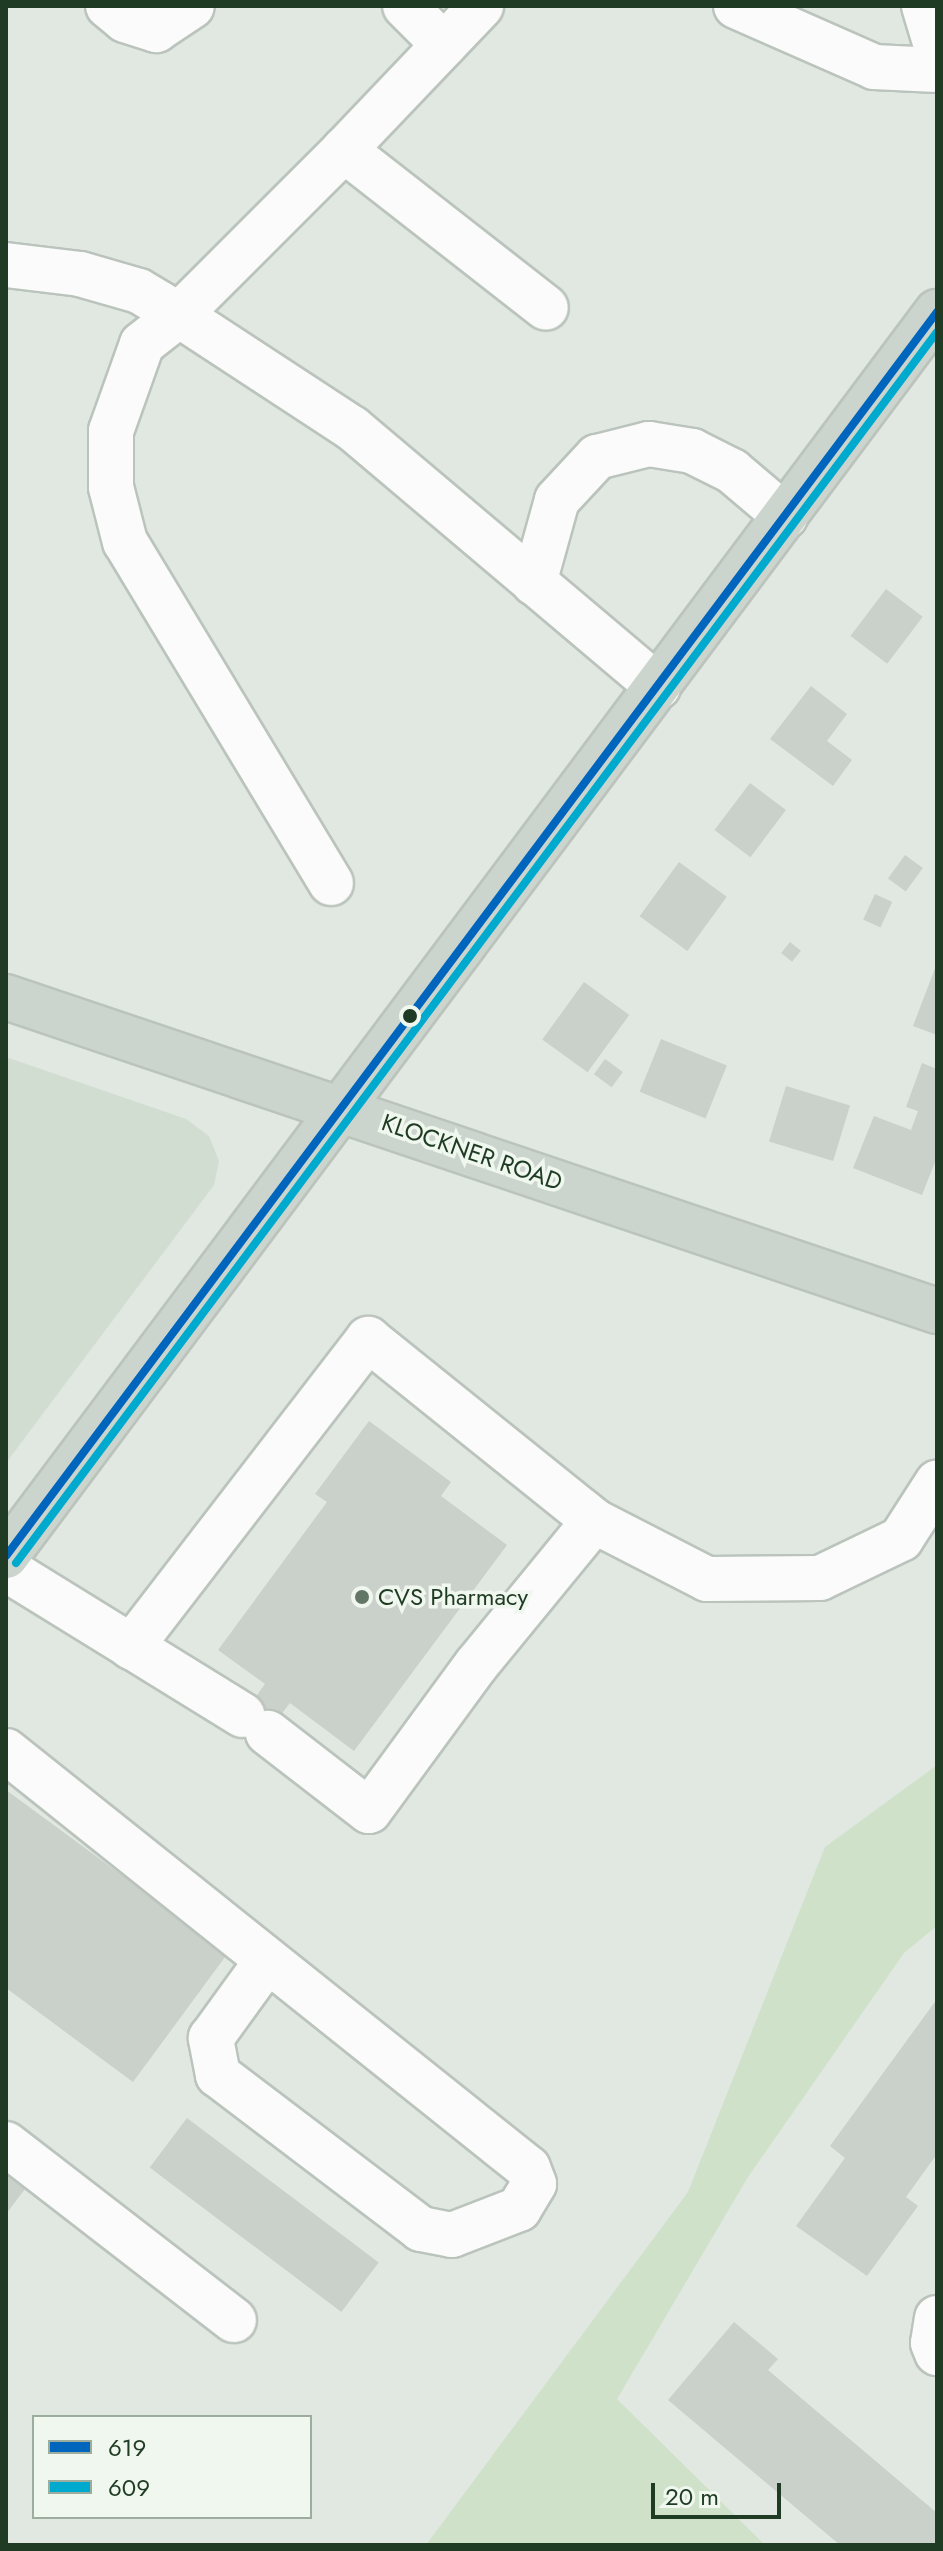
<!DOCTYPE html>
<style>
body{margin:0}
#map{position:relative;width:943px;height:2551px;overflow:hidden;background:#e1e7e1;font-family:Jost,sans-serif}
div>[style]{position:absolute}
.built>*{inset:0;background:#d2ddd1}
.green>*{inset:0;background:#cfe2c9}
.building>*{inset:0;background:#cad0ca;transform-origin:0 0}
.roads{filter:drop-shadow(2px 0 #bbc4bc) drop-shadow(-2px 0 #bbc4bc) drop-shadow(0 2px #bbc4bc) drop-shadow(0 -2px #bbc4bc)}
.minor>*{height:44px;margin:-22px;padding:0 22px;transform-origin:22px;border-radius:22px;background:#fafbfa}
.major>*{height:44px;margin:-22px;padding:0 22px;transform-origin:22px;border-radius:22px;background:#ccd5cd}
.bus-1>*{height:8px;margin:-4px;padding:0 4px;transform-origin:4px;border-radius:4px;background:#0065bd}
.bus-2>*{height:8px;margin:-4px;padding:0 4px;transform-origin:4px;border-radius:4px;background:#00a9ce}
.dots>*{width:22px;height:22px;translate:-50% -50%;box-sizing:border-box;border:4px solid #eff7ee;border-radius:50%}
span{translate:-50% -50%;white-space:nowrap;text-align:center;line-height:1.15;-webkit-text-stroke:7px #eff7ee;paint-order:stroke}
.street-label{font-size:24px;color:#1f3b23}
.poi-label{font-size:24px;color:#1f3b23}
.left{translate:0 -50%;text-align:left}
.frame{position:absolute;inset:0;border:8px solid #1f3b23;pointer-events:none}
.legend{position:absolute;left:32px;top:2415px;width:280px;height:104px;box-sizing:border-box;background:#eff7ee;border:2px solid #9cac9d;margin:0;padding:10px 14px;list-style:none;font-size:24px;color:#1f3b23}
.legend li{display:flex;align-items:center;gap:16px;height:40px}
.legend b{width:40px;border:2px solid #9cac9d}
.scale{position:absolute;left:651px;top:2483px;width:130px;height:36px;box-sizing:border-box;border:4px solid #1f3b23;border-top:0;padding-left:10px;font-size:24px;line-height:28px;white-space:nowrap;color:#1f3b23;-webkit-text-stroke:6px #eff7ee;paint-order:stroke}
</style>
<div id="map">
<div class="built">
<div style="clip-path:polygon(6px 1057px,186px 1119px,209px 1136px,219px 1161px,214px 1185px,6px 1463px)"></div>
</div>
<div class="green">
<div style="clip-path:polygon(937px 1765px,937px 1926px,904px 1953px,748px 2177px,617px 2399px,765px 2545px,426px 2545px,688px 2192px,825px 1847px)"></div>
</div>
<div class="building">
<div style="left:886px;top:589px;width:46px;height:59px;rotate:37deg"></div>
<div style="clip-path:polygon(811px 686px,847px 714px,827px 741px,852px 760px,833px 786px,770px 739px)"></div>
<div style="left:750px;top:783px;width:45px;height:59px;rotate:37deg"></div>
<div style="left:905px;top:855px;width:22px;height:29px;rotate:36deg"></div>
<div style="left:679px;top:862px;width:59px;height:67px;rotate:36deg"></div>
<div style="left:875px;top:894px;width:19px;height:28px;rotate:25deg"></div>
<div style="left:790px;top:942px;width:14px;height:14px;rotate:39deg"></div>
<div style="clip-path:polygon(937px 963px,937px 1035px,913px 1026px)"></div>
<div style="left:584px;top:982px;width:56px;height:71px;rotate:36deg"></div>
<div style="left:661px;top:1039px;width:71px;height:57px;rotate:22deg"></div>
<div style="left:605px;top:1059px;width:22px;height:19px;rotate:36deg"></div>
<div style="clip-path:polygon(922px 1063px,937px 1069px,937px 1157px,922px 1195px,853px 1168px,874px 1116px,911px 1130px,918px 1111px,906px 1107px)"></div>
<div style="left:786px;top:1086px;width:67px;height:58px;rotate:17deg"></div>
<div style="clip-path:polygon(369px 1421px,451px 1482px,441px 1496px,507px 1545px,354px 1751px,290px 1703px,263px 1738px,239px 1720px,265px 1684px,218px 1650px,327px 1502px,315px 1494px)"></div>
<div style="clip-path:polygon(6px 1790px,228px 1953px,133px 2082px,6px 1988px)"></div>
<div style="clip-path:polygon(937px 1999px,937px 2154px,906px 2197px,918px 2206px,867px 2276px,796px 2226px,845px 2158px,830px 2146px)"></div>
<div style="left:187px;top:2118px;width:240px;height:62px;rotate:37deg"></div>
<div style="clip-path:polygon(6px 2169px,28px 2185px,6px 2214px)"></div>
<div style="clip-path:polygon(734px 2322px,778px 2359px,768px 2370px,937px 2513px,937px 2545px,840px 2545px,668px 2400px)"></div>
</div>
<div class="roads">
<div class="minor">
<div style="left:108px;top:6px;width:22px;rotate:39deg"></div>
<div style="left:125px;top:20px;width:33px;rotate:18deg"></div>
<div style="left:156px;top:30px;width:43px;rotate:-33.7deg"></div>
<div style="left:405px;top:6px;width:55px;rotate:45deg"></div>
<div style="left:736px;top:6px;width:151px;rotate:23.8deg"></div>
<div style="left:874px;top:67px;width:63px;rotate:2.7deg"></div>
<div style="left:924px;top:6px;width:45px;rotate:73.2deg"></div>
<div style="left:344px;top:150px;width:256px;rotate:38deg"></div>
<div style="left:6px;top:265px;width:75px;rotate:6.9deg"></div>
<div style="left:80px;top:274px;width:61px;rotate:16.1deg"></div>
<div style="left:139px;top:291px;width:47px;rotate:31deg"></div>
<div style="left:179px;top:315px;width:207px;rotate:33.2deg"></div>
<div style="left:352px;top:428px;width:401px;rotate:40.2deg"></div>
<div style="left:534px;top:583px;width:86px;rotate:-74.5deg"></div>
<div style="left:557px;top:500px;width:59px;rotate:-47.1deg"></div>
<div style="left:597px;top:457px;width:54px;rotate:-14deg"></div>
<div style="left:649px;top:444px;width:44px;rotate:9.2deg"></div>
<div style="left:692px;top:451px;width:45px;rotate:26.6deg"></div>
<div style="left:732px;top:471px;width:70px;rotate:40.3deg"></div>
<div style="left:331px;top:883px;width:398px;rotate:-121.1deg"></div>
<div style="left:125px;top:542px;width:57px;rotate:-104.3deg"></div>
<div style="left:111px;top:487px;width:56px;rotate:-90deg"></div>
<div style="left:111px;top:431px;width:92px;rotate:-70.4deg"></div>
<div style="left:142px;top:344px;width:47px;rotate:-38.1deg"></div>
<div style="left:179px;top:315px;width:233px;rotate:-45deg"></div>
<div style="left:344px;top:150px;width:199px;rotate:-46.4deg"></div>
<div style="left:594px;top:1521px;width:127px;rotate:27.2deg"></div>
<div style="left:707px;top:1579px;width:113px;rotate:-0.5deg"></div>
<div style="left:820px;top:1578px;width:90px;rotate:-25.7deg"></div>
<div style="left:901px;top:1539px;width:67px;rotate:-57.3deg"></div>
<div style="left:6px;top:1569px;width:278px;rotate:31.7deg"></div>
<div style="left:131px;top:1647px;width:389px;rotate:-52.4deg"></div>
<div style="left:368px;top:1339px;width:290px;rotate:38.8deg"></div>
<div style="left:594px;top:1521px;width:186px;rotate:129.3deg"></div>
<div style="left:476px;top:1665px;width:181px;rotate:126.2deg"></div>
<div style="left:369px;top:1811px;width:128px;rotate:-142.3deg"></div>
<div style="left:6px;top:1751px;width:668px;rotate:38.62deg"></div>
<div style="left:528px;top:2168px;width:17px;rotate:69deg"></div>
<div style="left:534px;top:2184px;width:29px;rotate:121deg"></div>
<div style="left:519px;top:2209px;width:72px;rotate:158.8deg"></div>
<div style="left:452px;top:2235px;width:32px;rotate:-169deg"></div>
<div style="left:421px;top:2229px;width:255px;rotate:-142.8deg"></div>
<div style="left:218px;top:2075px;width:38px;rotate:-101deg"></div>
<div style="left:211px;top:2038px;width:94px;rotate:-54.1deg"></div>
<div style="left:6px;top:2144px;width:288px;rotate:37.7deg"></div>
<div style="left:937px;top:2318px;width:25px;rotate:99deg"></div>
<div style="left:933px;top:2343px;width:11px;rotate:68deg"></div>
</div>
<div class="major">
<div style="left:6px;top:997px;width:983px;rotate:18.64deg"></div>
<div style="left:6px;top:1556px;width:1554px;rotate:-53.19deg"></div>
</div>
</div>
<div class="bus-1">
<div style="left:6px;top:1556px;width:1554px;rotate:-53.19deg"></div>
</div>
<div class="bus-2">
<div style="left:16px;top:1563px;width:1537px;rotate:-53.2deg"></div>
</div>
<div class="dots">
<div style="left:410px;top:1016px;background:#1f3b23"></div>
<div style="left:362px;top:1597px;background:#637766"></div>
</div>
<div class="street-label">
<span style="left:472px;top:1152px;rotate:19deg">KLOCKNER ROAD</span>
</div>
<div class="poi-label">
<span class="left" style="left:378px;top:1597px">CVS Pharmacy</span>
</div>
<div class="frame"></div>
<ul class="legend">
<li><b style="height:10px;background:#0065bd"></b>619</li>
<li><b style="height:10px;background:#00a9ce"></b>609</li>
</ul>
<div class="scale">20 m</div>
</div>
